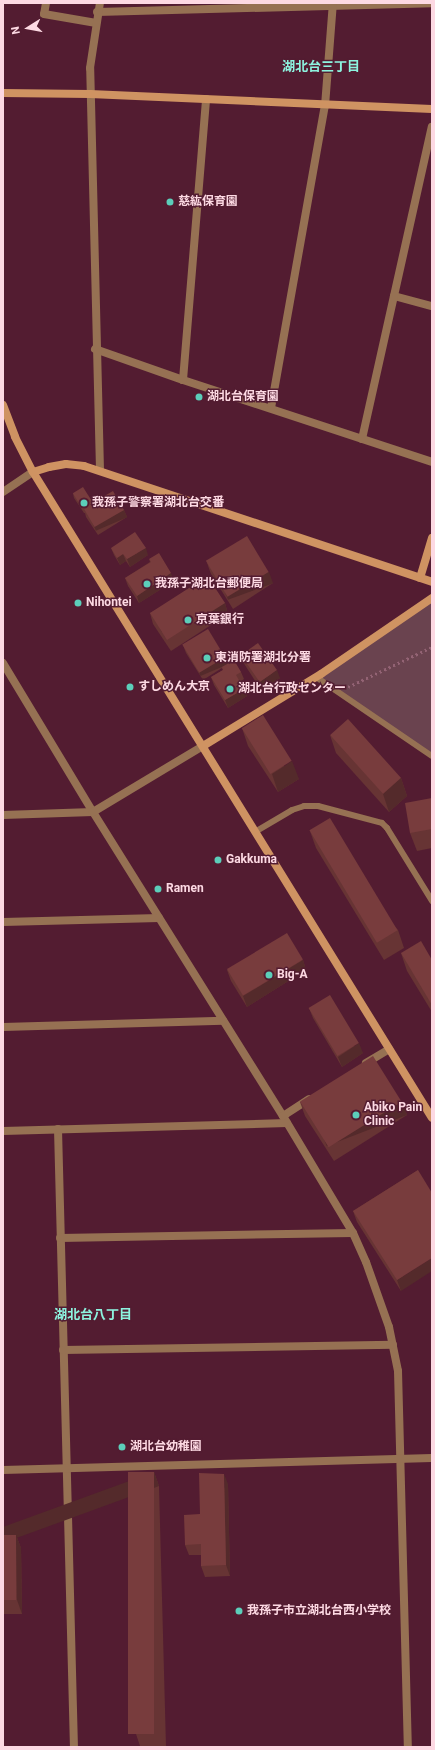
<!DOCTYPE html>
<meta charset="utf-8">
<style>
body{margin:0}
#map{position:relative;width:435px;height:1750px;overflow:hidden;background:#531c31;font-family:Roboto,"Noto Sans JP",sans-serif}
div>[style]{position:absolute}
.green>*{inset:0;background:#6a434f}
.path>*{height:2.5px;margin-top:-1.25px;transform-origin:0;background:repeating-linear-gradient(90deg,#936374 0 2px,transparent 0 5px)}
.lane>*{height:6px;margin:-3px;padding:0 3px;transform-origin:3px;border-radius:3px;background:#967153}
.street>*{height:8px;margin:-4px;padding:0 4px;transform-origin:4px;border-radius:4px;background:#967153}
.secondary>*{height:8px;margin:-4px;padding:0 4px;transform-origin:4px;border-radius:4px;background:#cf9362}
.wall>*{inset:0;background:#673434}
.shaded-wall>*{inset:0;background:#542a2b;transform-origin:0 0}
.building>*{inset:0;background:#783c3d;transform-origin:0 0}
.dots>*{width:11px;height:11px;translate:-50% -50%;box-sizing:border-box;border:2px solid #531c31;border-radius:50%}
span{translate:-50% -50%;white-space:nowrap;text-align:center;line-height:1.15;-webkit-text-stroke:3px #531c31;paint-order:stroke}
.poi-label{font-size:12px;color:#fdd9e3;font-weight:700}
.left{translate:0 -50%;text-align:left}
.neighbourhood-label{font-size:13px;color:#8df3df;font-weight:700}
.frame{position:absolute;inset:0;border:4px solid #fdd9e3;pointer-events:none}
.north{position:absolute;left:8px;top:8px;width:40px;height:40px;-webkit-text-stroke:3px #531c31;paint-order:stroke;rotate:259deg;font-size:11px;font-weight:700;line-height:16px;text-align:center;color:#fdd9e3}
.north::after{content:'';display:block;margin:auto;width:14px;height:18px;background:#fdd9e3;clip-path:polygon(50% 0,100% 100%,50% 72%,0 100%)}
</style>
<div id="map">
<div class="green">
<div style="clip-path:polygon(432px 598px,432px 756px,316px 677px)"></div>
</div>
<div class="path">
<div style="left:348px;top:687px;width:93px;rotate:-25.5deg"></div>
</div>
<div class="lane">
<div style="left:316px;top:677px;width:140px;rotate:34.3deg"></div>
<div style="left:255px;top:832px;width:43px;rotate:-30.7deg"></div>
<div style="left:292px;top:810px;width:13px;rotate:-18deg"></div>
<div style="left:304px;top:806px;width:14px"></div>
<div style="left:318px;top:806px;width:66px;rotate:14.9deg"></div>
<div style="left:382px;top:823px;width:7px;rotate:45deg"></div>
<div style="left:387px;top:828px;width:86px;rotate:58.3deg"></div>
</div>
<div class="street">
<div style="left:46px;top:3px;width:11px;rotate:100deg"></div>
<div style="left:44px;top:14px;width:53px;rotate:9.8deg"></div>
<div style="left:97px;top:12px;width:335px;rotate:-1.5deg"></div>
<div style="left:394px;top:296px;width:39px;rotate:15deg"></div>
<div style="left:95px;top:349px;width:93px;rotate:19.4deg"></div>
<div style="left:183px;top:380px;width:262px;rotate:18.2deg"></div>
<div style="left:183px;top:380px;width:282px;rotate:-85.3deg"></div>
<div style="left:271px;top:408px;width:307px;rotate:-79.9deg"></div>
<div style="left:325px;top:106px;width:103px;rotate:-85.6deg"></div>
<div style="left:362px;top:439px;width:320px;rotate:-77.4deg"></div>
<div style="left:100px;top:470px;width:402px;rotate:-91.4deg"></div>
<div style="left:90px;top:68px;width:66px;rotate:-81.3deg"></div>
<div style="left:3px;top:492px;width:36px;rotate:-34deg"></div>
<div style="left:3px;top:663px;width:174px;rotate:58.9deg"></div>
<div style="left:93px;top:812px;width:358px;rotate:58deg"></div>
<div style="left:283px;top:1116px;width:136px;rotate:59.1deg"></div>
<div style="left:353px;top:1233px;width:32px;rotate:66deg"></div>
<div style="left:366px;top:1262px;width:69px;rotate:70.5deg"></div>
<div style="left:389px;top:1327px;width:45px;rotate:78.4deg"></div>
<div style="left:398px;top:1371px;width:376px;rotate:88.5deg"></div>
<div style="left:3px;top:815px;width:90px;rotate:-1.9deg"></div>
<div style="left:93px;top:812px;width:128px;rotate:-31deg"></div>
<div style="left:3px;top:922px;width:156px;rotate:-1.5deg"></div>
<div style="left:3px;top:1027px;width:220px;rotate:-1.6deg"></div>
<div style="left:366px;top:1063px;width:27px;rotate:-31deg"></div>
<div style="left:283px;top:1116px;width:31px;rotate:-33deg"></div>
<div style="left:58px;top:1129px;width:618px;rotate:88.52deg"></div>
<div style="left:3px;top:1131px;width:284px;rotate:-1.6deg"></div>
<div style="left:60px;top:1238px;width:293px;rotate:-1deg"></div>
<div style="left:63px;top:1350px;width:330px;rotate:-0.9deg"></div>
<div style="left:3px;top:1470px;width:429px;rotate:-1.6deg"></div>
</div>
<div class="secondary">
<div style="left:3px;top:93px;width:87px;rotate:0.7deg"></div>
<div style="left:90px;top:94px;width:342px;rotate:2.5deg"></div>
<div style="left:3px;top:405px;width:34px;rotate:69deg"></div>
<div style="left:15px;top:437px;width:39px;rotate:63deg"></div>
<div style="left:33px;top:472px;width:759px;rotate:58.3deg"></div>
<div style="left:33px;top:472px;width:17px;rotate:-17deg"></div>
<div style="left:49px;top:467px;width:17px;rotate:-10deg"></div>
<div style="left:66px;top:464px;width:18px;rotate:6deg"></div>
<div style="left:84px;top:466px;width:367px;rotate:18.4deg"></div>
<div style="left:420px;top:578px;width:42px;rotate:-73.3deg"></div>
<div style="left:203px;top:746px;width:138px;rotate:-31.4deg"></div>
<div style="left:321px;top:674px;width:135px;rotate:-34.4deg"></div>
</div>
<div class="wall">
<div style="clip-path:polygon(73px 494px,93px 503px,124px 510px,127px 517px,98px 535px,86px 517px,85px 513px,84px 513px,74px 498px)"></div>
<div style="clip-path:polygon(111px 548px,148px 555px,130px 567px,126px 561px,120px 565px,114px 555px)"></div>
<div style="clip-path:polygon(149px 559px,174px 581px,139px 603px,128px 586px,125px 578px,150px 562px)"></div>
<div style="clip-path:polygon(207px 563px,273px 583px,233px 609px,211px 574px)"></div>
<div style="clip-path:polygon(206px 583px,225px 603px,228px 614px,171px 651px,153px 624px,150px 613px)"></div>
<div style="clip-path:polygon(183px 645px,228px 664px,241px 672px,244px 679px,240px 682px,247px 696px,228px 708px,214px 685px,211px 677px,223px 670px,222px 668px,203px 680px,186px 653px)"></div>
<div style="clip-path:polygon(241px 655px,280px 678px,261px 690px,243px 662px)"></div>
<div style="clip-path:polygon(242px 728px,299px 779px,278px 792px,248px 746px)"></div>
<div style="clip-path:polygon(330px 735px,401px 778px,407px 796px,389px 812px,336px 753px)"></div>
<div style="clip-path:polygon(432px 799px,432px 848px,417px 851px,410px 833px)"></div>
<div style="clip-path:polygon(310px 831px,398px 930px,404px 948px,384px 960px,316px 848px)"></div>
<div style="clip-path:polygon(401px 953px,432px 960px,432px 1012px,407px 971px)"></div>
<div style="clip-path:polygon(303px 960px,306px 970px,247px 1007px,231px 981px,227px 970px)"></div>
<div style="clip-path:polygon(309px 1008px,363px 1053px,342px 1067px,313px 1018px)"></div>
<div style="clip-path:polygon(300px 1102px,402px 1102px,407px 1115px,334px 1161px,305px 1116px)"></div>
<div style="clip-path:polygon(418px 1170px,401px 1291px,357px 1222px,353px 1211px)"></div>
<div style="clip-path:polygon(154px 1472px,159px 1486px,166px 1746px,172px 1746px,172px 1747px,87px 1747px,140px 1746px,136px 1734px)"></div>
<div style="clip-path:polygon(228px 1484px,230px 1576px,205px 1577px,201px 1566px,201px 1555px,189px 1555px,185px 1545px,200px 1514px)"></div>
<div style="clip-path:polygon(3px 1535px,16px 1535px,21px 1548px,22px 1614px,3px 1614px)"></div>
</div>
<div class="shaded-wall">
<div style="left:124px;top:510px;width:8px;height:34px;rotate:67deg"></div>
<div style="clip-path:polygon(146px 548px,148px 555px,130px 567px,127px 559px)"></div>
<div style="clip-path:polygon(123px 554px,126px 561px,120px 565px,117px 558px)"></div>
<div style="left:269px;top:572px;width:12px;height:48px;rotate:70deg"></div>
<div style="clip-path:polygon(171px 573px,174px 581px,139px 603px,137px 596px)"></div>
<div style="left:225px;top:603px;width:11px;height:69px;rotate:75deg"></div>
<div style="left:225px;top:657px;width:8px;height:30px;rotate:67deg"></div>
<div style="clip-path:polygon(277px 670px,280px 678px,261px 690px,258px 683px)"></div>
<div style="clip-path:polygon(244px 689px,247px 696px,228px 708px,225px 700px)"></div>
<div style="clip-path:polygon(292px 761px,299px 779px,278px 792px,272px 774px)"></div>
<div style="clip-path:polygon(401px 778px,407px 796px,389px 812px,383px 794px)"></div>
<div style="clip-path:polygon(303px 960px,306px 970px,247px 1007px,243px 996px)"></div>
<div style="clip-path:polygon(359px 1043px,363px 1053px,342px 1067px,338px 1057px)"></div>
<div style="left:402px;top:1102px;width:14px;height:86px;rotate:69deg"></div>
<div style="clip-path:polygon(432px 1258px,432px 1271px,401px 1291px,397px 1280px)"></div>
<div style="left:154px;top:1472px;width:15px;height:261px;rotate:70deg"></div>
<div style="clip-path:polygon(224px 1474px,228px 1484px,230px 1576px,226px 1565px)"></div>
<div style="clip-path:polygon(16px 1535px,21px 1548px,22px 1614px,17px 1600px)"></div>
</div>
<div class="building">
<div style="left:83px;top:487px;width:19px;height:12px;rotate:58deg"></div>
<div style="left:113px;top:491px;width:22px;height:34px;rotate:60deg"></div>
<div style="clip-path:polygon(135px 532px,146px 548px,127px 559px,123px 554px,117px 558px,111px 548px)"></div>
<div style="left:247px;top:536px;width:42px;height:48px;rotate:59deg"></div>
<div style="clip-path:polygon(159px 553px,171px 573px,137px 596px,125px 578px,151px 562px,149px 559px)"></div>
<div style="clip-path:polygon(203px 579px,206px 583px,210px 580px,225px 603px,167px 640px,150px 613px)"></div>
<div style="left:208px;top:629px;width:33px;height:30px;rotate:59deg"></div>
<div style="left:258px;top:643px;width:33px;height:21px;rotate:55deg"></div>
<div style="clip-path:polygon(234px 660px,241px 672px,236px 675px,244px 689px,225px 700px,211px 677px,223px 670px,222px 667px)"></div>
<div style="left:263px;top:715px;width:54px;height:25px;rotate:58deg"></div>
<div style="left:348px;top:719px;width:79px;height:24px;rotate:48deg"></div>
<div style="clip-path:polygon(432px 798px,432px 829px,410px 833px,405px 803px)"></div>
<div style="left:330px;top:818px;width:131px;height:24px;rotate:59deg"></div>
<div style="left:287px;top:933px;width:31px;height:70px;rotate:59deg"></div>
<div style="clip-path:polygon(421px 941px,432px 960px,432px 1005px,401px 953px)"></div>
<div style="left:330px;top:995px;width:56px;height:25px;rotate:59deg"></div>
<div style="left:373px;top:1056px;width:54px;height:86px;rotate:58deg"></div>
<div style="clip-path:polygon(418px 1170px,432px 1193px,432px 1258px,397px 1280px,353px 1211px)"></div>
<div style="left:128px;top:1472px;width:26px;height:262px"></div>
<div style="clip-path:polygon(199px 1473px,224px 1474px,226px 1565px,201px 1566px,201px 1544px,185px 1545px,184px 1515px,200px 1514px)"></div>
<div style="left:3px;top:1535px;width:13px;height:65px"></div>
<div style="clip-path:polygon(172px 1746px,172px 1747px,87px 1747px)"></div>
</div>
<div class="dots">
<div style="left:170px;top:202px;background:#5cceba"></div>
<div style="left:199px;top:397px;background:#5cceba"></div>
<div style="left:84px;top:503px;background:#5cceba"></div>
<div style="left:147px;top:584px;background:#5cceba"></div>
<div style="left:78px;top:603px;background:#5cceba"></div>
<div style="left:188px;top:620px;background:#5cceba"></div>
<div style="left:207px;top:658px;background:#5cceba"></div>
<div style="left:130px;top:687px;background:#5cceba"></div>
<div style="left:230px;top:689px;background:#5cceba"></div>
<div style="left:218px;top:860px;background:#5cceba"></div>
<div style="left:158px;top:889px;background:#5cceba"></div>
<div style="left:269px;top:975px;background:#5cceba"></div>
<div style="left:356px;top:1115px;background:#5cceba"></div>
<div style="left:122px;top:1447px;background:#5cceba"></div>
<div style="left:239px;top:1611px;background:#5cceba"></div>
</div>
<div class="poi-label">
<span class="left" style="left:178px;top:202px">慈紘保育園</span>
<span class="left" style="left:207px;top:397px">湖北台保育園</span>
<span class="left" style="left:92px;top:503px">我孫子警察署湖北台交番</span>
<span class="left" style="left:155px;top:584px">我孫子湖北台郵便局</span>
<span class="left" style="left:86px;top:603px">Nihontei</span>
<span class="left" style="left:196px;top:620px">京葉銀行</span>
<span class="left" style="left:215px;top:658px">東消防署湖北分署</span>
<span class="left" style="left:138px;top:687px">すしめん大京</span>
<span class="left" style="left:238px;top:689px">湖北台行政センター</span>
<span class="left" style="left:226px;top:860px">Gakkuma</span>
<span class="left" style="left:166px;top:889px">Ramen</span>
<span class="left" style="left:277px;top:975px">Big-A</span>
<span class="left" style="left:364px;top:1115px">Abiko Pain<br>Clinic</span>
<span class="left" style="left:130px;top:1447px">湖北台幼稚園</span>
<span class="left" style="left:247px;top:1611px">我孫子市立湖北台西小学校</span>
</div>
<div class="neighbourhood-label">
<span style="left:321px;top:67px">湖北台三丁目</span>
<span style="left:93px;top:1315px">湖北台八丁目</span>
</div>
<div class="frame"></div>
<div class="north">N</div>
</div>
